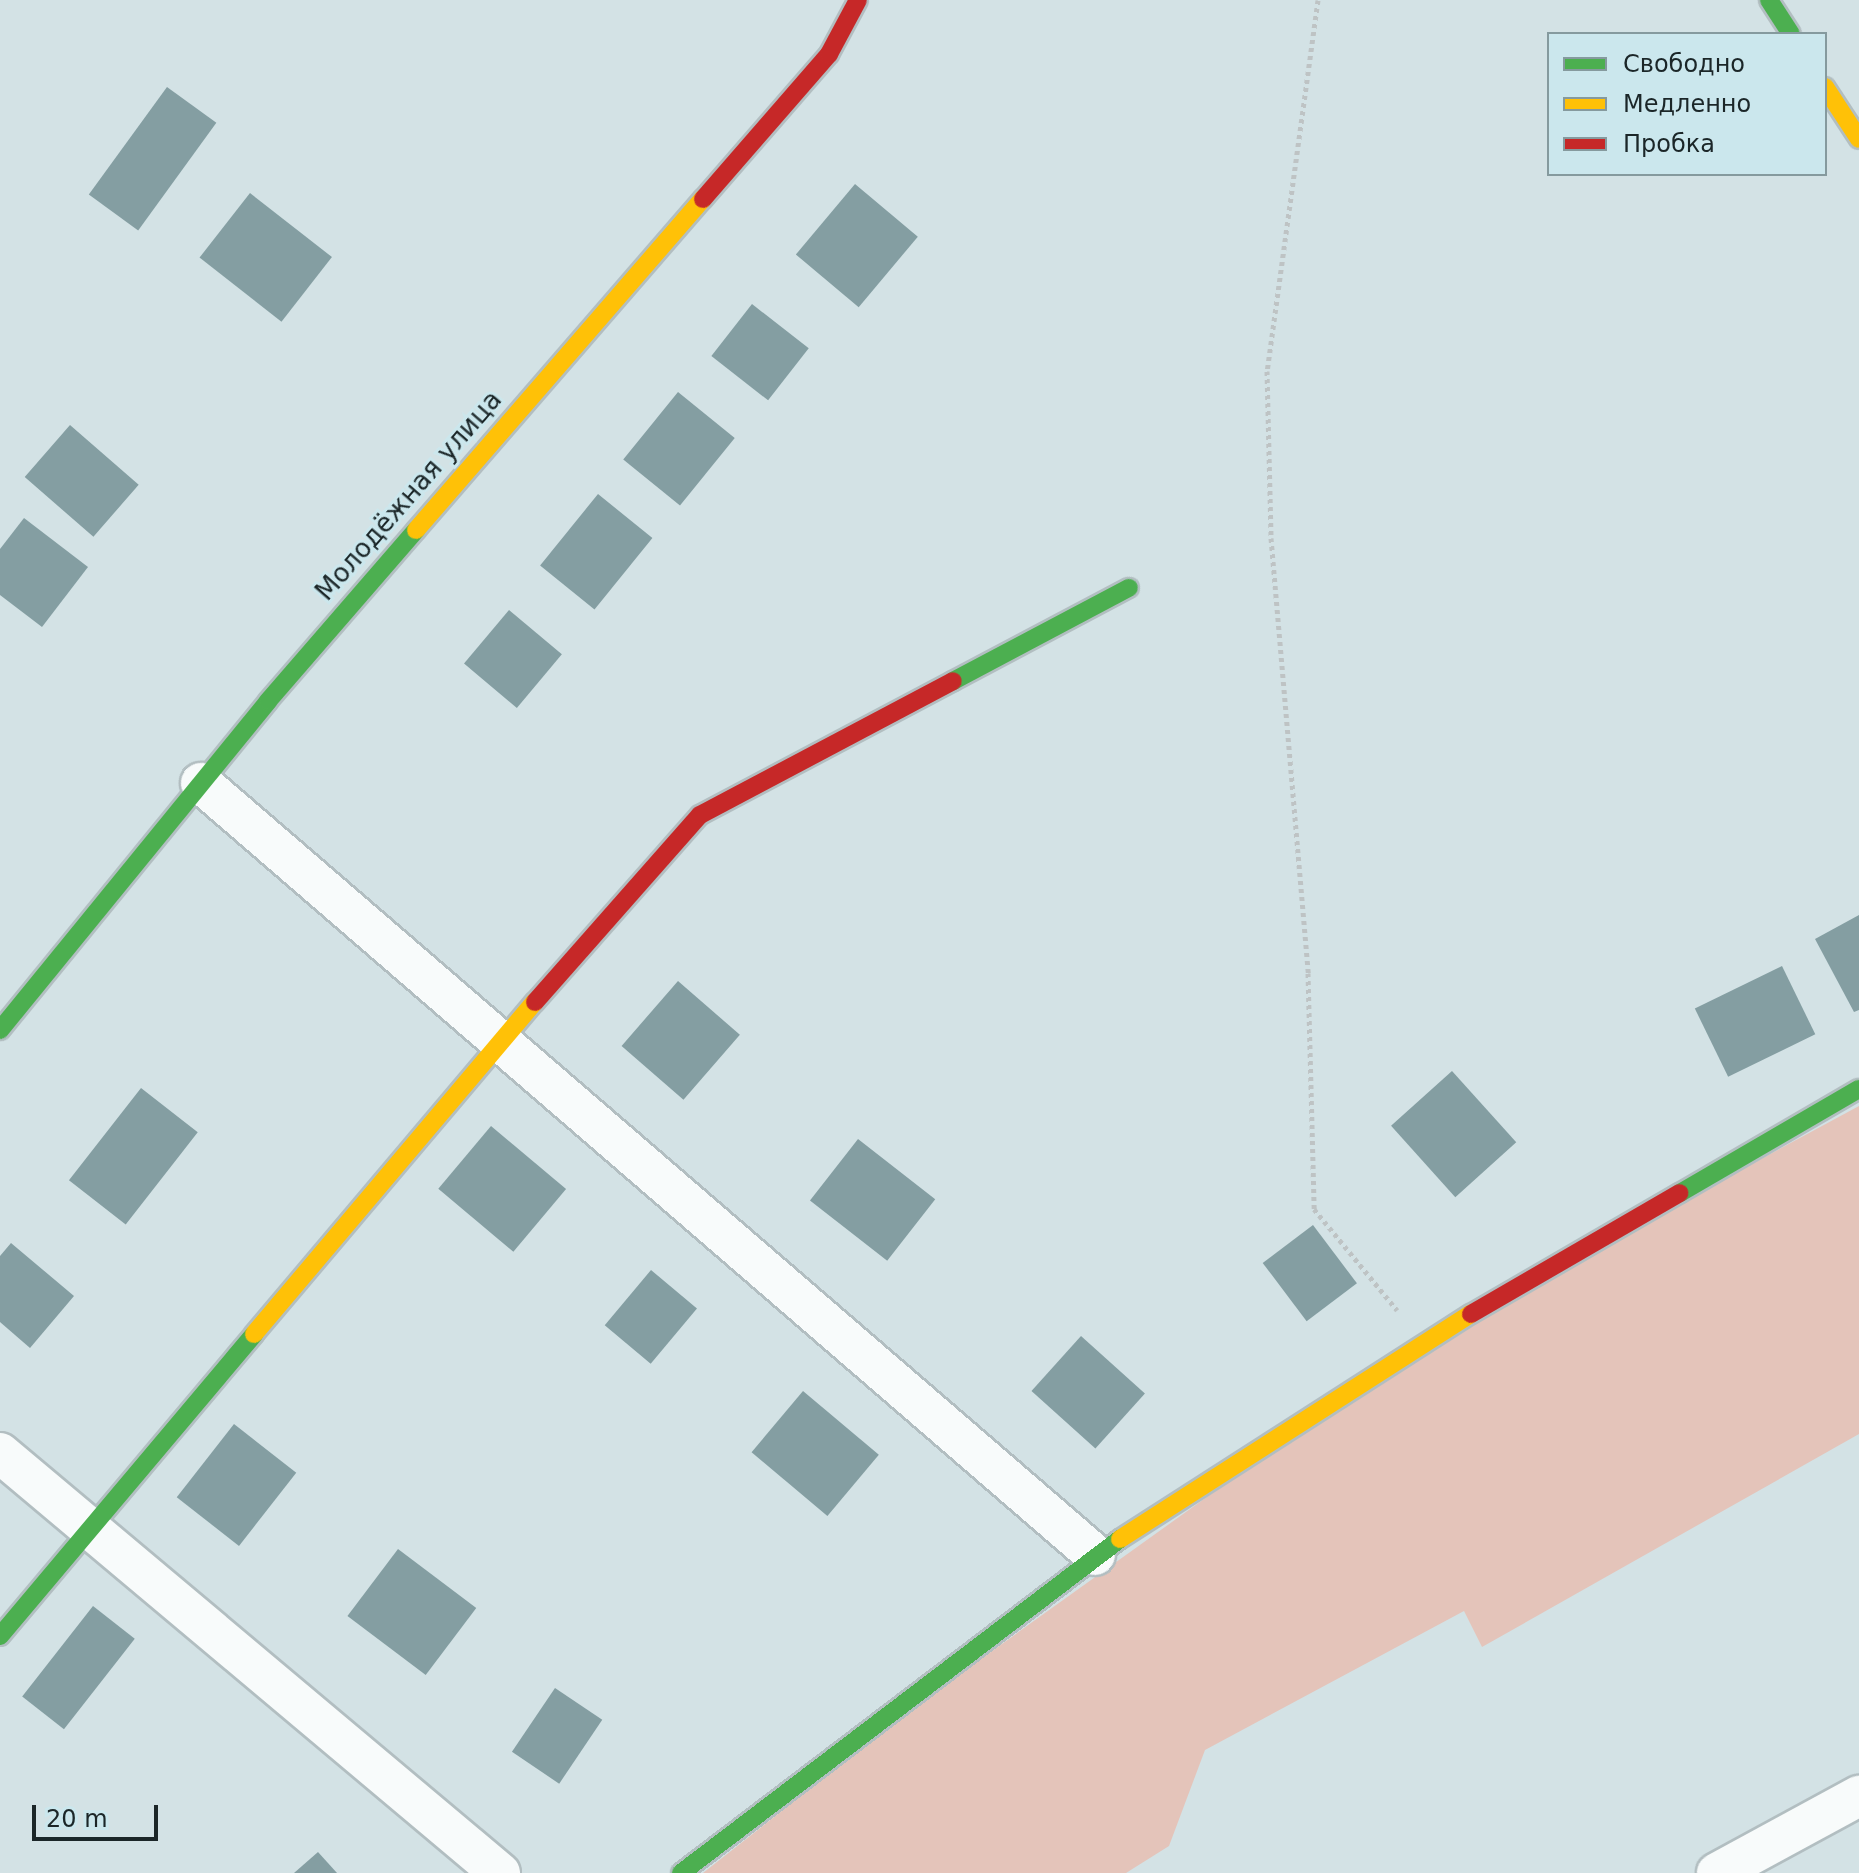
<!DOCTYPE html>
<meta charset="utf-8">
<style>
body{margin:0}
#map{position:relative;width:1859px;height:1873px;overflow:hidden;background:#d3e2e5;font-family:"DejaVu Sans",sans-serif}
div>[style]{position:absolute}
.green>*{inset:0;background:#e4c4ba}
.building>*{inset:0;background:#849ea2;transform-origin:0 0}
.path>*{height:5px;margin-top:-2.5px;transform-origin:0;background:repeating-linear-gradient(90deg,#bec3c4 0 4px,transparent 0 8px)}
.roads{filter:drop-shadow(2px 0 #b2bec1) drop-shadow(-2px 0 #b2bec1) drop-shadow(0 2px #b2bec1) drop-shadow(0 -2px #b2bec1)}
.street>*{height:40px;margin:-20px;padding:0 20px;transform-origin:20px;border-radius:20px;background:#f8fbfb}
.fast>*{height:18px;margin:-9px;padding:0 9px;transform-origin:9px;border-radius:9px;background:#4caf50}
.slow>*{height:18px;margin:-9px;padding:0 9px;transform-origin:9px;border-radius:9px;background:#ffc107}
.jam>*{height:18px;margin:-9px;padding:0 9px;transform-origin:9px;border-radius:9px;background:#c62828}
span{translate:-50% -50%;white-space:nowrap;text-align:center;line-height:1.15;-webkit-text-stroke:6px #cbe7ed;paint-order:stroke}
.street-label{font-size:26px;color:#1b2628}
.legend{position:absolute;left:1547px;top:32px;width:280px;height:144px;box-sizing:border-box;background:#cbe7ed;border:2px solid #859a9e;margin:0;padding:10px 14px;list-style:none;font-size:24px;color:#1b2628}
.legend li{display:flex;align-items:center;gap:16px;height:40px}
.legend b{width:40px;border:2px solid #859a9e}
.scale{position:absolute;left:32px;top:1805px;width:126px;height:36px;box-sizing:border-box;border:4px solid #1b2628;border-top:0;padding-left:10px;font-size:24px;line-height:28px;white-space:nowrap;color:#1b2628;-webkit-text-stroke:6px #cbe7ed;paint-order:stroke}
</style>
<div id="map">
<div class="green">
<div style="clip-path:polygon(1859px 1106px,1859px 1434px,1482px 1647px,1464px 1611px,1205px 1750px,1169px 1846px,1126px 1873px,703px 1873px,914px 1707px,1423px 1342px)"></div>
</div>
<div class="building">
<div style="left:167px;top:87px;width:61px;height:133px;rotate:36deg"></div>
<div style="left:855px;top:184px;width:82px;height:92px;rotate:40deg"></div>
<div style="left:250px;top:193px;width:104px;height:82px;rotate:38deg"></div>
<div style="left:752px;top:304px;width:72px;height:66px;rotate:38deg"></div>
<div style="left:678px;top:392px;width:73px;height:87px;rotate:39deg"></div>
<div style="left:70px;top:425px;width:91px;height:69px;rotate:41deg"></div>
<div style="left:598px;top:494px;width:70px;height:92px;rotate:39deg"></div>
<div style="clip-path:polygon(24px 518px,88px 567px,42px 627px,0 595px,0 549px)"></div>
<div style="left:509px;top:610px;width:69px;height:70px;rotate:40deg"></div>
<div style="clip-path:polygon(1859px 915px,1859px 1010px,1854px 1012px,1815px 939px)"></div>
<div style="left:1782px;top:966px;width:76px;height:97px;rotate:64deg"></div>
<div style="left:678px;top:981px;width:82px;height:86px;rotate:41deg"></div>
<div style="left:1452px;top:1071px;width:96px;height:82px;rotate:48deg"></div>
<div style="left:141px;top:1088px;width:72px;height:117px;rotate:38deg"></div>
<div style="left:491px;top:1126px;width:98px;height:82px;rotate:40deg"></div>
<div style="left:858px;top:1139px;width:98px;height:78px;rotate:38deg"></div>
<div style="left:1313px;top:1225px;width:73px;height:63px;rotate:53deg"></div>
<div style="clip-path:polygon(11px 1243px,74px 1296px,30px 1348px,0 1322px,0 1256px)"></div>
<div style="left:651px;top:1270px;width:60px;height:72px;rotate:40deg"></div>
<div style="left:1081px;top:1336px;width:86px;height:74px;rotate:42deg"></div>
<div style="left:803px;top:1391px;width:99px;height:80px;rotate:40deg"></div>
<div style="left:234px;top:1424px;width:79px;height:93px;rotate:38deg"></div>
<div style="left:398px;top:1549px;width:98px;height:84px;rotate:37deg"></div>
<div style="left:93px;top:1606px;width:53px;height:115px;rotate:38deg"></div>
<div style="left:555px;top:1688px;width:57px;height:77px;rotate:34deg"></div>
<div style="clip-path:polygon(318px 1852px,337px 1873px,294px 1873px)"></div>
</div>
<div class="path">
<div style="left:1318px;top:0;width:374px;rotate:97.8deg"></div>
<div style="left:1267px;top:371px;width:167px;rotate:88.6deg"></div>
<div style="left:1271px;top:538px;width:437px;rotate:85.1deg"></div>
<div style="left:1308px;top:973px;width:236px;rotate:88.5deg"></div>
<div style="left:1314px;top:1209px;width:131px;rotate:50.6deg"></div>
</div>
<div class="roads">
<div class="street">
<div style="left:201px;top:783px;width:1181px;rotate:40.81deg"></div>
<div style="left:0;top:1453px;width:653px;rotate:40.03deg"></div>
<div style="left:1717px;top:1873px;width:162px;rotate:-28.5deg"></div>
</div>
<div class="fast">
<div style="left:1769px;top:0;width:40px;rotate:57.1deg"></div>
<div style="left:953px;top:681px;width:199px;rotate:-27.9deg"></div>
<div style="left:0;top:1030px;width:424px;rotate:-50.8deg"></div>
<div style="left:268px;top:701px;width:226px;rotate:-49.1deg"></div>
<div style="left:1680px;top:1193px;width:207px;rotate:-30.2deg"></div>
<div style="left:0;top:1636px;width:395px;rotate:-49.9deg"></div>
<div style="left:681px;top:1873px;width:552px;rotate:-37.26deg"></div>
</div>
<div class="slow">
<div style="left:1825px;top:87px;width:62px;rotate:56.8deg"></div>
<div style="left:416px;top:530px;width:438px;rotate:-49.1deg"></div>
<div style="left:254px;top:1334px;width:435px;rotate:-49.8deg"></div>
<div style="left:1120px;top:1539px;width:417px;rotate:-32.7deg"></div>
</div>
<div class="jam">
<div style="left:703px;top:199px;width:192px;rotate:-49deg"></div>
<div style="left:829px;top:54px;width:61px;rotate:-61.8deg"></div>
<div style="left:535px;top:1002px;width:249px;rotate:-48.6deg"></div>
<div style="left:700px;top:815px;width:286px;rotate:-27.9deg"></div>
<div style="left:1471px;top:1314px;width:241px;rotate:-30.1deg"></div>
</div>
</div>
<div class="street-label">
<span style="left:409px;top:496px;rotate:-49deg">Молодёжная улица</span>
</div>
<ul class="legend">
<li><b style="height:10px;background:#4caf50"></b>Свободно</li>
<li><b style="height:10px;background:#ffc107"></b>Медленно</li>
<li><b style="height:10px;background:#c62828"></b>Пробка</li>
</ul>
<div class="scale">20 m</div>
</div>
